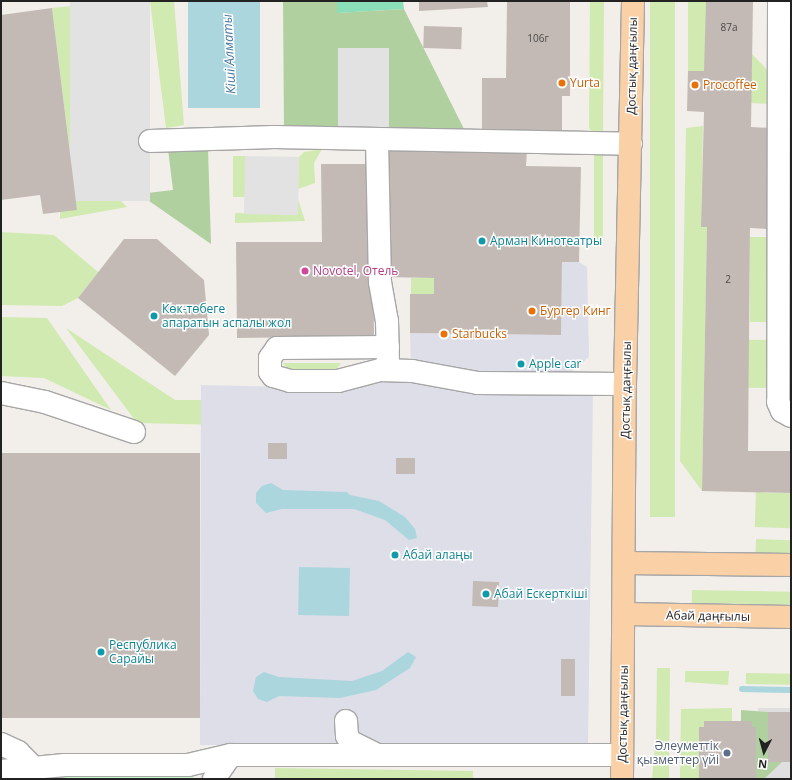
<!DOCTYPE html>
<meta charset="utf-8">
<style>
body{margin:0}
#map{position:relative;width:792px;height:780px;overflow:hidden;background:#f2eee9;font-family:"Open Sans",sans-serif}
div>[style]{position:absolute}
.residential>*{inset:0;background:#e0dfdf;transform-origin:0 0}
.grass>*{inset:0;background:#d1eab1;transform-origin:0 0}
.forest>*{inset:0;background:#b1d09f}
.park>*{inset:0;background:#c9f9ca}
.pitch>*{inset:0;background:#8adeb8}
.parking>*{inset:0;background:#e2e2e2;transform-origin:0 0}
.plaza>*{inset:0;background:#dddee8}
.water>*{inset:0;background:#abd6de;transform-origin:0 0}
.stream>*{height:6px;margin:-3px;padding:0 3px;transform-origin:3px;border-radius:3px;background:#abd6de}
.building>*{inset:0;background:#c3bab5;transform-origin:0 0}
.roads{filter:drop-shadow(1px 0 #a6a6a6) drop-shadow(-1px 0 #a6a6a6) drop-shadow(0 1px #a6a6a6) drop-shadow(0 -1px #a6a6a6)}
.minor>*{height:22px;margin:-11px;padding:0 11px;transform-origin:11px;border-radius:11px;background:#fff}
.major>*{height:22px;margin:-11px;padding:0 11px;transform-origin:11px;border-radius:11px;background:#fad0a6}
.dots>*{width:11px;height:11px;translate:-50% -50%;box-sizing:border-box;border:2px solid #fff;border-radius:50%}
span{translate:-50% -50%;white-space:nowrap;text-align:center;line-height:1.15;-webkit-text-stroke:3px #fff;paint-order:stroke}
.number-label{font-size:10px;color:#4a4847}
.number-label span{-webkit-text-stroke-width:0}
.street-label{font-size:12px;color:#222}
.food-label{font-size:12px;color:#c56008}
.left{translate:0 -50%;text-align:left}
.culture-label{font-size:12px;color:#0d838f}
.hotel-label{font-size:12px;color:#b23c85}
.service-label{font-size:12px;color:#4e5e75}
.right{translate:-100% -50%;text-align:right}
.water-label{font-size:13px;color:#497aa1;font-style:italic}
.frame{position:absolute;inset:0;border:2px solid #222;pointer-events:none}
.north{position:absolute;left:744px;top:732px;width:40px;height:40px;-webkit-text-stroke:3px #fff;paint-order:stroke;rotate:186deg;font-size:11px;font-weight:700;line-height:16px;text-align:center;color:#222}
.north::after{content:'';display:block;margin:auto;width:14px;height:18px;background:#222;clip-path:polygon(50% 0,100% 100%,50% 72%,0 100%)}
</style>
<div id="map">
<div class="residential">
<div style="left:758px;top:708px;width:33px;height:71px"></div>
</div>
<div class="grass">
<div style="clip-path:polygon(150px 1px,174px 1px,184px 125px,166px 128px)"></div>
<div style="clip-path:polygon(590px 1px,604px 1px,603px 135px,594px 135px,589px 128px)"></div>
<div style="left:650px;top:1px;width:25px;height:516px"></div>
<div style="left:688px;top:1px;width:18px;height:70px"></div>
<div style="clip-path:polygon(786px 1px,791px 1px,791px 203px,788px 203px)"></div>
<div style="clip-path:polygon(71px 6px,94px 199px,117px 197px,127px 207px,60px 219px,60px 211px,77px 209px,52px 8px)"></div>
<div style="clip-path:polygon(752px 54px,772px 75px,772px 104px,750px 103px)"></div>
<div style="clip-path:polygon(703px 126px,701px 227px,707px 227px,702px 491px,680px 461px,686px 128px)"></div>
<div style="clip-path:polygon(322px 149px,314px 163px,315px 183px,298px 189px,299px 157px,304px 152px)"></div>
<div style="left:594px;top:149px;width:9px;height:97px"></div>
<div style="left:233px;top:156px;width:12px;height:41px"></div>
<div style="clip-path:polygon(298px 199px,305px 221px,235px 223px,235px 213px,298px 215px)"></div>
<div style="clip-path:polygon(1px 232px,54px 235px,98px 272px,78px 298px,62px 306px,1px 305px)"></div>
<div style="left:750px;top:237px;width:21px;height:85px"></div>
<div style="left:411px;top:278px;width:23px;height:16px"></div>
<div style="clip-path:polygon(1px 317px,47px 318px,111px 410px,44px 378px,1px 376px)"></div>
<div style="clip-path:polygon(66px 328px,175px 400px,223px 400px,223px 425px,137px 423px)"></div>
<div style="left:770px;top:340px;width:48px;height:21px;rotate:91deg"></div>
<div style="clip-path:polygon(283px 363px,341px 363px,335px 371px,289px 371px)"></div>
<div style="left:756px;top:492px;width:35px;height:35px;rotate:2deg"></div>
<div style="left:756px;top:539px;width:35px;height:15px;rotate:2deg"></div>
<div style="left:692px;top:590px;width:99px;height:13px;rotate:1deg"></div>
<div style="clip-path:polygon(657px 668px,670px 668px,669px 779px,652px 779px,656px 738px)"></div>
<div style="clip-path:polygon(685px 671px,729px 671px,728px 685px,685px 682px)"></div>
<div style="left:746px;top:673px;width:45px;height:11px;rotate:1deg"></div>
<div style="clip-path:polygon(732px 708px,732px 724px,701px 779px,680px 779px,681px 709px)"></div>
<div style="clip-path:polygon(275px 768px,473px 771px,473px 779px,275px 779px)"></div>
</div>
<div class="forest">
<div style="clip-path:polygon(283px 1px,337px 1px,337px 13px,404px 9px,464px 129px,389px 131px,389px 48px,338px 48px,338px 131px,284px 129px)"></div>
<div style="clip-path:polygon(168px 149px,208px 149px,211px 244px,139px 194px,173px 190px)"></div>
<div style="clip-path:polygon(788px 217px,791px 217px,791px 325px,787px 325px)"></div>
<div style="clip-path:polygon(741px 710px,768px 712px,768px 762px,782px 762px,764px 779px,753px 779px,741px 724px)"></div>
</div>
<div class="park">
<div style="clip-path:polygon(54px 772px,194px 777px,194px 779px,11px 779px)"></div>
</div>
<div class="pitch">
<div style="clip-path:polygon(337px 1px,403px 1px,404px 9px,337px 13px)"></div>
</div>
<div class="parking">
<div style="left:70px;top:1px;width:80px;height:200px"></div>
<div style="left:338px;top:48px;width:51px;height:83px"></div>
<div style="left:245px;top:156px;width:54px;height:58px;rotate:1deg"></div>
</div>
<div class="plaza">
<div style="clip-path:polygon(562px 262px,579px 262px,587px 267px,589px 357px,569px 374px,493px 376px,411px 365px,410px 333px,561px 335px)"></div>
<div style="clip-path:polygon(371px 377px,593px 392px,588px 745px,200px 745px,201px 385px,338px 388px)"></div>
</div>
<div class="water">
<div style="left:188px;top:1px;width:72px;height:107px"></div>
<div style="clip-path:polygon(271px 483px,283px 490px,347px 492px,350px 495px,379px 501px,405px 517px,415px 529px,417px 538px,409px 540px,385px 520px,354px 509px,282px 509px,266px 513px,256px 503px,256px 493px,262px 486px)"></div>
<div style="left:299px;top:567px;width:51px;height:48px;rotate:1deg"></div>
<div style="clip-path:polygon(408px 652px,416px 657px,410px 668px,376px 690px,340px 698px,279px 696px,267px 702px,258px 699px,253px 691px,256px 677px,264px 672px,279px 677px,352px 681px,382px 671px)"></div>
</div>
<div class="stream">
<div style="left:742px;top:689px;width:49px;rotate:1.2deg"></div>
</div>
<div class="building">
<div style="clip-path:polygon(419px 1px,487px 1px,488px 7px,419px 11px)"></div>
<div style="clip-path:polygon(507px 1px,570px 1px,570px 96px,562px 96px,562px 130px,482px 130px,482px 78px,506px 78px)"></div>
<div style="clip-path:polygon(706px 1px,753px 1px,751px 127px,769px 128px,767px 229px,750px 228px,748px 451px,791px 451px,791px 493px,702px 491px,707px 227px,701px 227px,704px 112px,687px 111px,688px 71px,704px 71px)"></div>
<div style="clip-path:polygon(52px 8px,77px 210px,43px 214px,40px 195px,1px 200px,1px 15px)"></div>
<div style="left:424px;top:26px;width:38px;height:22px;rotate:2deg"></div>
<div style="clip-path:polygon(385px 149px,527px 150px,526px 166px,581px 167px,579px 262px,562px 262px,561px 335px,410px 333px,410px 294px,434px 294px,434px 278px,385px 277px)"></div>
<div style="clip-path:polygon(321px 164px,373px 164px,374px 336px,237px 338px,236px 242px,322px 242px)"></div>
<div style="clip-path:polygon(124px 239px,157px 239px,204px 280px,209px 335px,175px 376px,78px 298px)"></div>
<div style="left:268px;top:443px;width:19px;height:16px"></div>
<div style="left:1px;top:453px;width:199px;height:265px"></div>
<div style="left:396px;top:458px;width:19px;height:16px"></div>
<div style="left:473px;top:581px;width:26px;height:25px;rotate:2deg"></div>
<div style="left:561px;top:659px;width:14px;height:37px"></div>
<div style="left:768px;top:712px;width:23px;height:50px"></div>
<div style="clip-path:polygon(704px 721px,751px 721px,752px 727px,756px 727px,756px 779px,699px 779px,699px 727px,704px 727px)"></div>
</div>
<div class="roads">
<div class="minor">
<div style="left:779px;top:1px;width:401px;rotate:90.1deg"></div>
<div style="left:778px;top:402px;width:10px;rotate:66deg"></div>
<div style="left:782px;top:411px;width:10px;rotate:29deg"></div>
<div style="left:377px;top:140px;width:142px;rotate:88.8deg"></div>
<div style="left:380px;top:282px;width:40px;rotate:80deg"></div>
<div style="left:387px;top:321px;width:40px;rotate:88.6deg"></div>
<div style="left:150px;top:141px;width:124px;rotate:-1.8deg"></div>
<div style="left:274px;top:137px;width:357px;rotate:1.1deg"></div>
<div style="left:388px;top:347px;width:111px;rotate:179.5deg"></div>
<div style="left:277px;top:348px;width:12px;rotate:125deg"></div>
<div style="left:270px;top:358px;width:14px;rotate:90deg"></div>
<div style="left:270px;top:372px;width:5px;rotate:53deg"></div>
<div style="left:273px;top:376px;width:18px;rotate:16deg"></div>
<div style="left:290px;top:381px;width:48px"></div>
<div style="left:338px;top:381px;width:43px;rotate:-14.7deg"></div>
<div style="left:380px;top:370px;width:32px;rotate:2deg"></div>
<div style="left:412px;top:371px;width:67px;rotate:10.3deg"></div>
<div style="left:478px;top:383px;width:147px;rotate:0.4deg"></div>
<div style="left:1px;top:393px;width:45px;rotate:11.6deg"></div>
<div style="left:45px;top:402px;width:94px;rotate:18.6deg"></div>
<div style="left:346px;top:721px;width:15px;rotate:86deg"></div>
<div style="left:347px;top:736px;width:7px;rotate:56deg"></div>
<div style="left:351px;top:742px;width:28px;rotate:26deg"></div>
<div style="left:1px;top:744px;width:19px;rotate:25deg"></div>
<div style="left:18px;top:752px;width:23px;rotate:45deg"></div>
<div style="left:1px;top:771px;width:64px;rotate:-5.4deg"></div>
<div style="left:65px;top:765px;width:123px"></div>
<div style="left:188px;top:765px;width:44px;rotate:-13.1deg"></div>
<div style="left:231px;top:755px;width:391px"></div>
<div style="left:214px;top:779px;width:29px;rotate:-55deg"></div>
</div>
<div class="major">
<div style="left:625px;top:563px;width:166px;rotate:0.7deg"></div>
<div style="left:625px;top:614px;width:166px;rotate:1deg"></div>
<div style="left:622px;top:779px;width:395px;rotate:-89.6deg"></div>
<div style="left:625px;top:384px;width:383px;rotate:-88.8deg"></div>
</div>
</div>
<div class="dots">
<div style="left:562px;top:83px;background:#e8710a"></div>
<div style="left:695px;top:85px;background:#e8710a"></div>
<div style="left:482px;top:241px;background:#0f9aa8"></div>
<div style="left:305px;top:271px;background:#d1479c"></div>
<div style="left:532px;top:311px;background:#e8710a"></div>
<div style="left:154px;top:316px;background:#0f9aa8"></div>
<div style="left:444px;top:334px;background:#e8710a"></div>
<div style="left:521px;top:364px;background:#0f9aa8"></div>
<div style="left:395px;top:555px;background:#0f9aa8"></div>
<div style="left:486px;top:594px;background:#0f9aa8"></div>
<div style="left:101px;top:652px;background:#0f9aa8"></div>
<div style="left:727px;top:753px;background:#5c6f8a"></div>
</div>
<div class="number-label">
<span style="left:729px;top:28px">87а</span>
<span style="left:538px;top:39px">106г</span>
<span style="left:728px;top:280px">2</span>
</div>
<div class="street-label">
<span style="left:632px;top:66px;rotate:-89deg">Достық даңғылы</span>
<span style="left:626px;top:390px;rotate:-89deg">Достық даңғылы</span>
<span style="left:708px;top:616px;rotate:1deg">Абай даңғылы</span>
<span style="left:623px;top:714px;rotate:-89deg">Достық даңғылы</span>
</div>
<div class="food-label">
<span class="left" style="left:570px;top:83px">Yurta</span>
<span class="left" style="left:703px;top:85px">Procoffee</span>
<span class="left" style="left:540px;top:311px">Бургер Кинг</span>
<span class="left" style="left:452px;top:334px">Starbucks</span>
</div>
<div class="culture-label">
<span class="left" style="left:490px;top:241px">Арман Кинотеатры</span>
<span class="left" style="left:162px;top:316px">Көк-төбеге<br>апаратын аспалы жол</span>
<span class="left" style="left:529px;top:364px">Apple car</span>
<span class="left" style="left:403px;top:555px">Абай алаңы</span>
<span class="left" style="left:494px;top:594px">Абай Ескерткіші</span>
<span class="left" style="left:109px;top:652px">Республика<br>Сарайы</span>
</div>
<div class="hotel-label">
<span class="left" style="left:313px;top:271px">Novotel, Отель</span>
</div>
<div class="service-label">
<span class="right" style="left:719px;top:753px">Әлеуметтік<br>қызметтер үйі</span>
</div>
<div class="water-label">
<span style="left:229px;top:54px;rotate:-93deg">Кіші Алматы</span>
</div>
<div class="frame"></div>
<div class="north">N</div>
</div>
